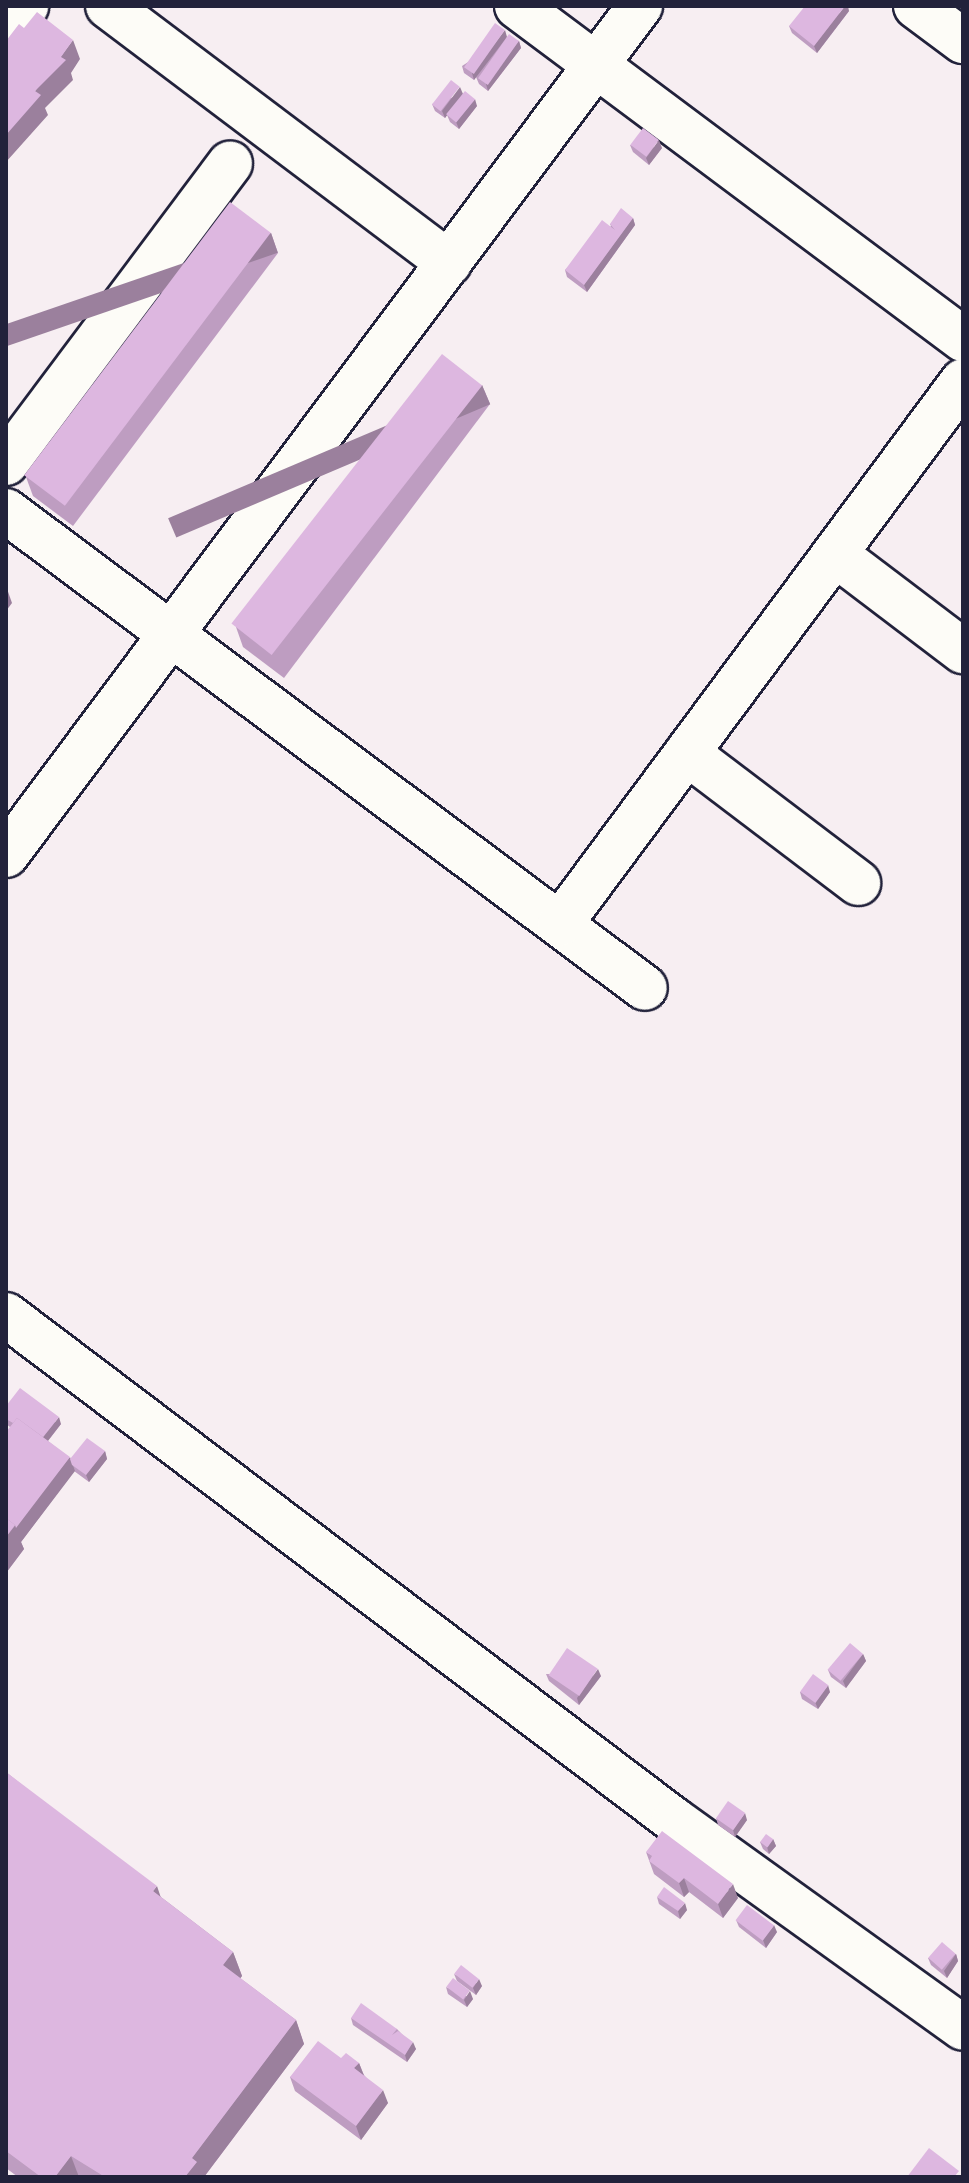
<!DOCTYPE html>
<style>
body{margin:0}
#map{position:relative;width:969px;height:2183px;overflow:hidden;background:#f7eef2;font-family:Itim,sans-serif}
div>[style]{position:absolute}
.roads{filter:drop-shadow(2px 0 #22223b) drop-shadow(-2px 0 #22223b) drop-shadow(0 2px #22223b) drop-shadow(0 -2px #22223b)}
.minor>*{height:44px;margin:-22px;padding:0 22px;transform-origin:22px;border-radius:22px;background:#fdfcf7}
.wall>*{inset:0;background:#be9dc1}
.shaded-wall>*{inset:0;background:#9b809d;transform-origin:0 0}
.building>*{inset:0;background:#ddb7e0;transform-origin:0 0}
span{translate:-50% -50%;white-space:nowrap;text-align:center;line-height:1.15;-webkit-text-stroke:6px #fdfcf7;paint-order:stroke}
.frame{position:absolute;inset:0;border:8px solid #22223b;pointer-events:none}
</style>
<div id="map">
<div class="roads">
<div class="minor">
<div style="left:108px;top:6px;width:427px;rotate:37deg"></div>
<div style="left:517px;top:6px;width:557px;rotate:36.75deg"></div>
<div style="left:916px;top:6px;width:59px;rotate:36.7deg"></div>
<div style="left:6px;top:32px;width:33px;rotate:-52deg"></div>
<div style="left:6px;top:463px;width:374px;rotate:-53.2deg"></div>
<div style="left:6px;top:511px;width:797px;rotate:36.74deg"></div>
<div style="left:835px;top:554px;width:161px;rotate:37.2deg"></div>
<div style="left:687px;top:753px;width:215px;rotate:37.2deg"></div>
<div style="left:6px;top:855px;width:1060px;rotate:-53.25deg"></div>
<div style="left:560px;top:924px;width:676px;rotate:-53.42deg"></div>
<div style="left:6px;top:1315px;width:837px;rotate:37.09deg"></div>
<div style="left:674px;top:1820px;width:356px;rotate:35.7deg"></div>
</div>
</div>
<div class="wall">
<div style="clip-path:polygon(849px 11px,817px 53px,792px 33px,789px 26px)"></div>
<div style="clip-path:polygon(507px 37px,519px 41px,521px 48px,488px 91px,479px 84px,476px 77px,474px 80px,464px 73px,462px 66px)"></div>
<div style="clip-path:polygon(463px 94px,477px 106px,459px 129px,450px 122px,447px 115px,445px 118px,435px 111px,432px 104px)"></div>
<div style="clip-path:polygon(630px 145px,662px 148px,649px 165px,633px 152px)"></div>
<div style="clip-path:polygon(633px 218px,635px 225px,587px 292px,567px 277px,565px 270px,611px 226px,610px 224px)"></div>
<div style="clip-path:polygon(271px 233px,278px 253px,73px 526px,33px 496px,26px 477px)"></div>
<div style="clip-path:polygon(482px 385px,490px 404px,284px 678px,243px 647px,236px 627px)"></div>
<div style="clip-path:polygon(6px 1406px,61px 1424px,48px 1441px,70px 1459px,105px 1451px,107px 1459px,89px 1482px,74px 1471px,21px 1542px,24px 1549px,6px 1573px,10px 1427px,6px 1424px)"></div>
<div style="clip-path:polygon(863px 1654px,866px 1661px,846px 1688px,831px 1677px,828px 1670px)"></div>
<div style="clip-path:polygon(546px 1674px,601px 1676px,579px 1705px,549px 1681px)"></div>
<div style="clip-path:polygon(800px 1692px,830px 1692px,818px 1709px,802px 1699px)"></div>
<div style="clip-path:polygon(6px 1772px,161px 1897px,233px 1952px,242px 1976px,240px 1978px,296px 2020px,304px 2044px,204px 2177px,18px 2177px,6px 2168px)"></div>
<div style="clip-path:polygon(716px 1818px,747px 1820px,735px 1837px,718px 1825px)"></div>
<div style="clip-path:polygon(773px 1839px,776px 1846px,769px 1854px,763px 1849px,760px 1842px)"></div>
<div style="clip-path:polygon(646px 1852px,738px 1898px,723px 1918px,689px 1892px,684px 1897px,654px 1874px)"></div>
<div style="clip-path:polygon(657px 1897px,687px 1910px,680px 1919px,659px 1904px)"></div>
<div style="clip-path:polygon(736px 1920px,777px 1932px,766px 1948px,739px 1927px)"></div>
<div style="clip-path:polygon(956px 1954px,958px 1961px,947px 1978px,931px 1965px,928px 1958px)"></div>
<div style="clip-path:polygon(454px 1974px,482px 1986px,476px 1995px,457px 1981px)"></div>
<div style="clip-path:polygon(446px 1987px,473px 1999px,467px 2007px,448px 1994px)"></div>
<div style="clip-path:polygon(351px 2018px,397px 2029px,416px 2049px,407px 2062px,353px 2025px)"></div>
<div style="clip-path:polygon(341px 2058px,359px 2063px,364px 2075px,388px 2103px,361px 2140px,295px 2091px,290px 2077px)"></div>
</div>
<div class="shaded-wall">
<div style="clip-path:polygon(845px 6px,848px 6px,849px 11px,817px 53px,814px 46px)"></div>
<div style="clip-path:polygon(505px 30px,507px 37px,474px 80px,472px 73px)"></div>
<div style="clip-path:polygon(73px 40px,80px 59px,71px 73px,73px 80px,45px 108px,48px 115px,6px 162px,6px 135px,35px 91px)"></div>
<div style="clip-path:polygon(519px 41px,521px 48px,488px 91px,486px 84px)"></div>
<div style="clip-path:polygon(460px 87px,463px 94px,445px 118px,442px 111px)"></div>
<div style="clip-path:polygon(475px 99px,477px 106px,459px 129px,456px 122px)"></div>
<div style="clip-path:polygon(659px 140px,662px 148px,649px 165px,646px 158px)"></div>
<div style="clip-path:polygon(633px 218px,635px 225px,587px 292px,584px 285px)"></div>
<div style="left:271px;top:233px;width:21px;height:342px;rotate:71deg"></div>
<div style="left:482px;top:385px;width:21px;height:341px;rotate:67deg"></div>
<div style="clip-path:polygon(6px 586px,12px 603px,6px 611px)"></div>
<div style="clip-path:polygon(59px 1417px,61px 1424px,43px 1447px,41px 1440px)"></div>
<div style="clip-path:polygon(105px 1451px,107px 1459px,89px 1482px,86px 1475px)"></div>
<div style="clip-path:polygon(70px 1457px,75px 1471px,21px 1542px,24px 1549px,6px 1573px,6px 1537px)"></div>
<div style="clip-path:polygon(863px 1654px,866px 1661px,846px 1688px,843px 1681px)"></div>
<div style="clip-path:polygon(598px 1669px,601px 1676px,579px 1705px,577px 1698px)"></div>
<div style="clip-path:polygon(828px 1685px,830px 1692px,818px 1709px,815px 1702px)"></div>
<div style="clip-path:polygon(745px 1813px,747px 1820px,735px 1837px,733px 1830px)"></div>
<div style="clip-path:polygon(773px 1839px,776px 1846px,769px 1854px,767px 1847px)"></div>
<div style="clip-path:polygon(684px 1878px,689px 1892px,684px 1897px,679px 1883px)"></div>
<div style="clip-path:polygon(733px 1884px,738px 1898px,723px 1918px,718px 1904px)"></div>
<div style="clip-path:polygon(157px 1886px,165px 1910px,153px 1891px)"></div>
<div style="clip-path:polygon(685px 1903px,687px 1910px,680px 1919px,678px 1911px)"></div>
<div style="clip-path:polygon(774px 1925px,777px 1932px,766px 1948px,763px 1940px)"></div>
<div style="clip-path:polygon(233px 1952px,242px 1976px,232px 1989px,223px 1965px)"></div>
<div style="clip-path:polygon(956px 1954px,958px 1961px,947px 1978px,944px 1971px)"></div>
<div style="clip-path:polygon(479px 1979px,482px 1986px,476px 1995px,473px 1988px)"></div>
<div style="clip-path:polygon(470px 1991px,473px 1999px,467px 2007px,464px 2000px)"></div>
<div style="clip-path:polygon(296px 2020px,304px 2044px,204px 2177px,185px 2177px,192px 2158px)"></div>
<div style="clip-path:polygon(413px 2042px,416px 2049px,407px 2062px,405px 2055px)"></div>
<div style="clip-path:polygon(359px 2063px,364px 2076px,354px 2068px)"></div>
<div style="clip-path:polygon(383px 2090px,388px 2103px,361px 2140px,356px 2126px)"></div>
<div style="clip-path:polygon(71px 2156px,79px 2177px,55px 2177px)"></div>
</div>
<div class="building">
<div style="clip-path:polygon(805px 6px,845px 6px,814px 46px,789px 26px)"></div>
<div style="clip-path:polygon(37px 12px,73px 40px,61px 57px,66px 60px,35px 91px,41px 95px,6px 135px,6px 41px,19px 24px,24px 28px)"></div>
<div style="left:495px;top:23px;width:12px;height:54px;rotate:35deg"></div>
<div style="left:509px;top:34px;width:12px;height:54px;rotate:35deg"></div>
<div style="left:451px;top:80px;width:11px;height:31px;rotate:38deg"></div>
<div style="left:465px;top:91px;width:13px;height:30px;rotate:39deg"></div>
<div style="left:643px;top:128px;width:20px;height:21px;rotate:37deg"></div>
<div style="left:230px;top:202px;width:51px;height:342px;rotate:37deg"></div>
<div style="clip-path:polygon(621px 208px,633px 218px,584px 285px,565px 270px,602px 220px,615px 230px,610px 224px)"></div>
<div style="left:442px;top:354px;width:51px;height:342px;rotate:38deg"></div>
<div style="clip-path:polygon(20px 1388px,59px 1417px,43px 1437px,17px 1418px,13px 1423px,6px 1419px,6px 1406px)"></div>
<div style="clip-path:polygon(17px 1418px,70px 1457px,16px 1528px,15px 1525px,6px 1518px,6px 1432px)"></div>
<div style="clip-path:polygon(87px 1438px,105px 1451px,86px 1475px,72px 1465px,70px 1459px)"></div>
<div style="clip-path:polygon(6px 1518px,15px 1525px,6px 1537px)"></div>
<div style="left:850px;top:1643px;width:17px;height:35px;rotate:40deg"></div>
<div style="left:567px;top:1648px;width:37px;height:33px;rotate:34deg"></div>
<div style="left:813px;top:1674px;width:19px;height:22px;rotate:36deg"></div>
<div style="clip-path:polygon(6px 1772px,157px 1886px,153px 1891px,233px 1952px,223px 1965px,296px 2020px,192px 2158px,197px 2162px,185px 2177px,105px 2177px,71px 2156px,55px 2177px,41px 2177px,6px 2151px)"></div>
<div style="left:728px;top:1801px;width:21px;height:21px;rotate:35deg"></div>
<div style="clip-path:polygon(662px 1831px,733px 1884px,718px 1904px,684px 1878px,679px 1883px,649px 1861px,652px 1856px,646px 1852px)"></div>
<div style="left:766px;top:1834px;width:9px;height:10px;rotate:36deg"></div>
<div style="clip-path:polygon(664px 1887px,685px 1903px,678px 1911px,657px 1897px)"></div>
<div style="left:747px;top:1905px;width:34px;height:19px;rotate:37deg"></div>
<div style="left:942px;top:1942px;width:18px;height:21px;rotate:41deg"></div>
<div style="left:461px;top:1965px;width:23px;height:11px;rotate:38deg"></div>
<div style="left:453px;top:1978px;width:21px;height:11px;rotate:37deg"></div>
<div style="clip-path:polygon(361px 2003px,397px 2029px,392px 2035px,398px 2031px,413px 2042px,405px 2055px,351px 2018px)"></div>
<div style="clip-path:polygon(318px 2041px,341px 2058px,346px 2053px,359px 2063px,354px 2068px,383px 2090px,356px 2126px,290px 2077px)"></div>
<div style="clip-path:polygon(929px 2148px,959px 2171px,954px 2177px,907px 2177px)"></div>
</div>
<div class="frame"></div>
</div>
